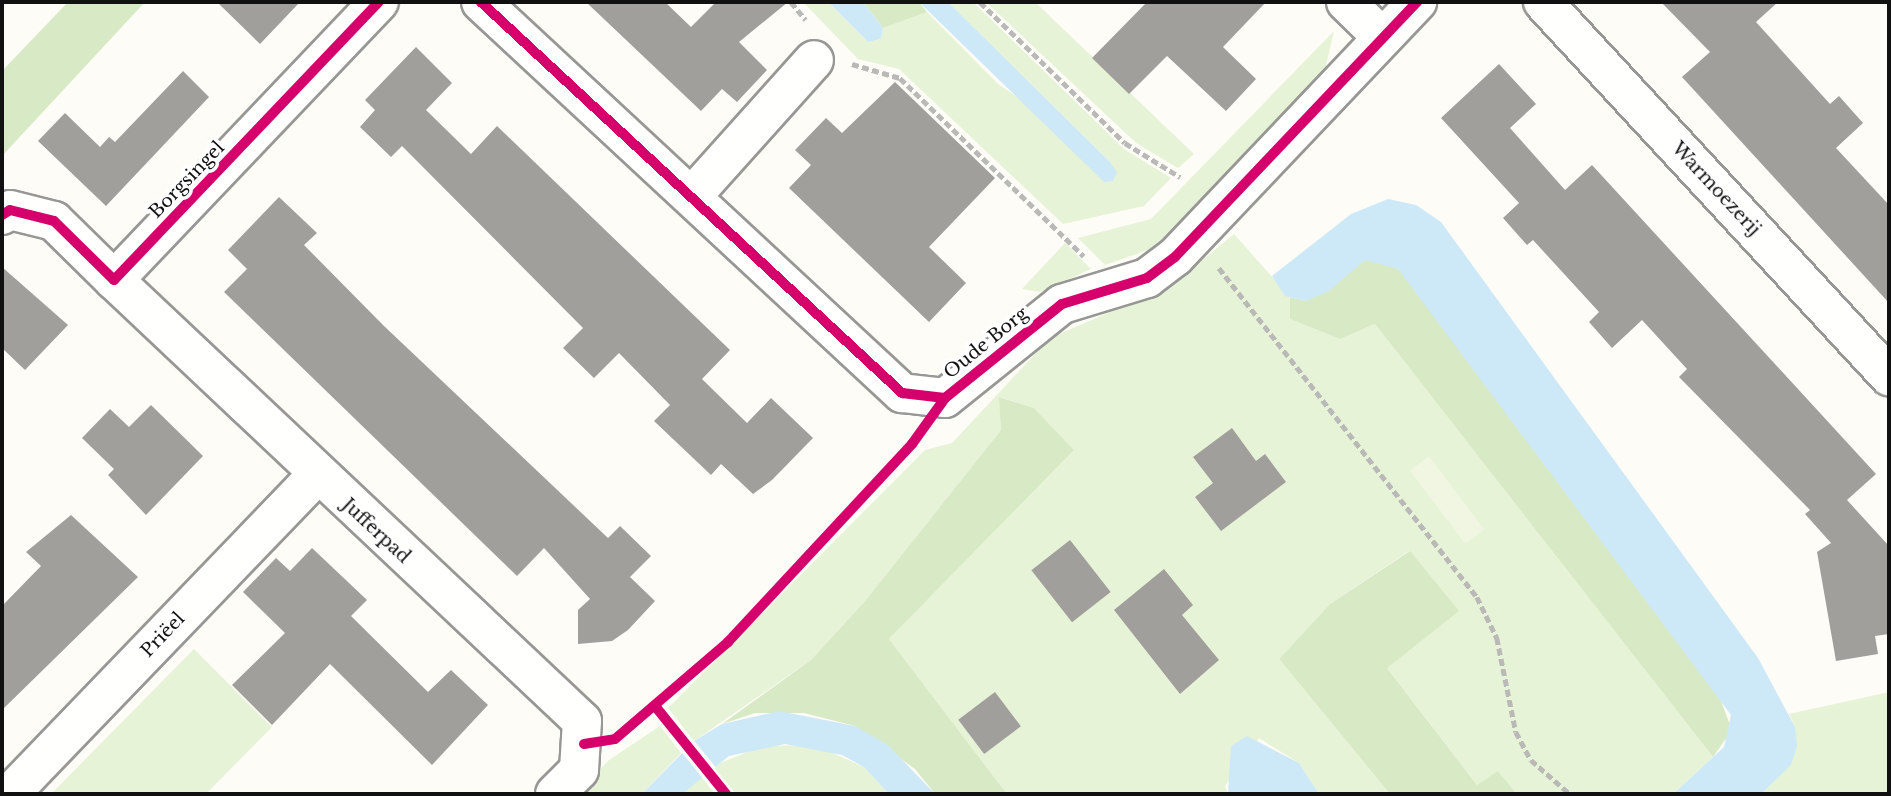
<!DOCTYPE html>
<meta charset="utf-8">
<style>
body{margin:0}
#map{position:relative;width:1891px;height:796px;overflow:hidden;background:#fdfcf7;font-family:"Libre Baskerville",serif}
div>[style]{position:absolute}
.green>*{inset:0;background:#e7f3d7}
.forest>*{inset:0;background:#d8eac5}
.pitch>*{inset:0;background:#f0f6e1;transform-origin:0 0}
.water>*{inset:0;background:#cde8f7}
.pier>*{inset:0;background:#fdfcf7;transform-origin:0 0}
.building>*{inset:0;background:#a19f9c;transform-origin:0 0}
.path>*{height:4.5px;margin-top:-2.25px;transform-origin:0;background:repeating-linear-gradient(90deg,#b9b9b8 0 7px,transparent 0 10.5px)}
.roads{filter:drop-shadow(2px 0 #979795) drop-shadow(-2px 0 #979795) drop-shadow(0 2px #979795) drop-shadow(0 -2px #979795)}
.street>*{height:38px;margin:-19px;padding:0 19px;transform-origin:19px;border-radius:19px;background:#fffffe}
.cycleway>*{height:10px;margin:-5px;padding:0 5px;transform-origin:5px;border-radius:5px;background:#d6006c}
span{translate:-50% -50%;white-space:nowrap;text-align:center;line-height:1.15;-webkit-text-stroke:7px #fff;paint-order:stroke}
.street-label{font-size:18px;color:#111}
.frame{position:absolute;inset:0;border:4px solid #111;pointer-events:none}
</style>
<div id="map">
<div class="green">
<div style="clip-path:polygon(803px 2px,828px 2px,868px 42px,881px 39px,883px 28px,927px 12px,997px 83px,1109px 161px,948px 2px,973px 2px,1124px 149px,1171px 178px,1144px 206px,1063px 224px,899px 69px,858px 59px)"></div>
<div style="clip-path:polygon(986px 2px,1035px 2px,1194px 154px,1178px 168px,1136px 143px)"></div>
<div style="clip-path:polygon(1334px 31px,1324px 74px,1170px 233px,1148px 250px,1105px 265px,1078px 238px,1151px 219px)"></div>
<div style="clip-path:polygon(1234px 234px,1290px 297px,1290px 319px,1340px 339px,1375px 324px,1713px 757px,1673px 794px,1517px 794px,1498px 771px,1478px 786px,1387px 668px,1409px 551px,1330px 604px,1279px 659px,1390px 794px,1319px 794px,1299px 763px,1259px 738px,1225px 786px,1228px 794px,1007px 794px,889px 639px,1074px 450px,1034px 408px,1000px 397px,1001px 430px,865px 601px,811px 660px,694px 741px,668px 708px,925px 450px,952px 443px,1050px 338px,1172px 285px)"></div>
<div style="clip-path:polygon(1065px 243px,1091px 269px,1040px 292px,1022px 289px)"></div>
<div style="clip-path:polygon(194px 649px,272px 727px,206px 794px,51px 794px)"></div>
<div style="clip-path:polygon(1889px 692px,1889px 794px,1761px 794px,1790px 765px,1795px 727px,1789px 714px)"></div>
<div style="clip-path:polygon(660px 726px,681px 753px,642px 794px,576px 794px,609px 760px)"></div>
<div style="clip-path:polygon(815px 745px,864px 767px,889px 794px,736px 794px,713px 766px,762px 746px)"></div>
<div style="clip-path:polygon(700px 775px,715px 794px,682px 794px)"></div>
</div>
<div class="forest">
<div style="clip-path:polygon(68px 2px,145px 2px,2px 156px,2px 71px)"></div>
<div style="clip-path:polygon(863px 2px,919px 2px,927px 12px,883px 28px)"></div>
<div style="clip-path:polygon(1378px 259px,1398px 269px,1420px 293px,1718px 693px,1732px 730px,1713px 757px,1375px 324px,1340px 339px,1290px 319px,1290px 297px,1306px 301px,1365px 260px)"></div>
<div style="clip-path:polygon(999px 397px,1034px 408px,1074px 450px,889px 639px,1007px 794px,935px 794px,915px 769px,855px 726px,804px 713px,755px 713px,722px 724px,811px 660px,865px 601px,1001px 430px)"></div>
<div style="clip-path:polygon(1410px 551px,1459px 611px,1387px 668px,1477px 785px,1498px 771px,1517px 794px,1390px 794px,1279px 659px,1330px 604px)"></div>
</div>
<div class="pitch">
<div style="left:1429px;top:456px;width:92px;height:24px;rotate:53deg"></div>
</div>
<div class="water">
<div style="clip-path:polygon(828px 2px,863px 2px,883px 28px,881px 39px,868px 42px)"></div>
<div style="clip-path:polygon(919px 2px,948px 2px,1109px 161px,1117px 172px,1113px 181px,1104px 182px)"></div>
<div style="clip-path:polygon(1388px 199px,1416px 205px,1441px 222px,1758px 658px,1795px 727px,1797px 746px,1791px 765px,1761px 794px,1673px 794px,1724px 747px,1731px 715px,1398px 269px,1365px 260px,1329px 291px,1306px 301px,1285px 296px,1272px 276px,1351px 214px)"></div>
<div style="clip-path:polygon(779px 711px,855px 726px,888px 745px,935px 794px,889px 794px,864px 767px,842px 755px,785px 744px,729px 756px,682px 794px,642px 794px,694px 741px,722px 724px)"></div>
<div style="clip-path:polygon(1247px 736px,1299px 763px,1319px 794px,1228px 794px,1231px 746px)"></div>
</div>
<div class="pier">
<div style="left:692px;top:738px;width:38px;height:17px;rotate:51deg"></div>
</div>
<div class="building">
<div style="clip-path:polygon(217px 2px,300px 2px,260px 44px)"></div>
<div style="clip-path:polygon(586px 2px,665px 2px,691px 27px,716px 2px,788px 2px,739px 42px,767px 70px,737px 102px,722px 89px,701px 111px)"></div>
<div style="clip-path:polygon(1147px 2px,1266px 2px,1223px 47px,1256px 79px,1226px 111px,1167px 56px,1129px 94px,1092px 58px)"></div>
<div style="clip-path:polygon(1661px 2px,1778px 2px,1756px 22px,1830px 104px,1839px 96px,1863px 123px,1836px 148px,1889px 205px,1889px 303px,1682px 77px,1710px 52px)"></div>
<div style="clip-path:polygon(416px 47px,452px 83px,426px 110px,471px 154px,497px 126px,730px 350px,702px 379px,747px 423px,771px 398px,813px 438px,772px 480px,753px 494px,721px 464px,711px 475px,654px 421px,670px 405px,619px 353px,594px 378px,563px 348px,583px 328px,402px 146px,391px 157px,360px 127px,375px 110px,365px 100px)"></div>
<div style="clip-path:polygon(1499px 64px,1536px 104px,1510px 128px,1565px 190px,1592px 165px,1876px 474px,1847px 500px,1889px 546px,1889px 634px,1875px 636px,1878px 654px,1836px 661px,1817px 552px,1831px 543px,1805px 514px,1810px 510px,1679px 377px,1687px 369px,1642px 320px,1612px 348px,1589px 322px,1599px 312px,1533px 240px,1527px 245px,1503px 218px,1519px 203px,1441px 118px)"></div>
<div style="clip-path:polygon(183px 71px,209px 97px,106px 206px,38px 141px,65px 113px,100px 147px,109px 137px,115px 142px)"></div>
<div style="clip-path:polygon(895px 82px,995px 178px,929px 247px,966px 283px,929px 322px,789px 188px,811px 165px,795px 150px,826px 118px,842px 133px)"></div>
<div style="clip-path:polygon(279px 197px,317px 233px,304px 245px,384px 326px,608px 538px,620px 526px,651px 556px,630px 577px,655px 601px,628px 630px,612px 641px,578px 644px,578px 610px,590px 599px,544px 548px,517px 576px,224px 292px,247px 269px,228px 250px)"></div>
<div style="clip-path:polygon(2px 267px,68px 325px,25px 370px,2px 348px)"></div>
<div style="clip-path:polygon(151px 405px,203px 456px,146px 515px,108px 475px,114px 469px,82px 438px,110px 409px,129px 427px)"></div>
<div style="clip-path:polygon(1232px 428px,1256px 461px,1265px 454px,1286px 482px,1221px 531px,1195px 497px,1213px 483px,1193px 457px)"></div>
<div style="clip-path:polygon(71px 515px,138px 577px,2px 710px,2px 606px,41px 566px,26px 552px)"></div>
<div style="left:1070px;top:540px;width:66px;height:49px;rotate:52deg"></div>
<div style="clip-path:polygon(312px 548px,367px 600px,351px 616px,428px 692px,451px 670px,488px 705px,432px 765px,330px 664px,272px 725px,232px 685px,285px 633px,243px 592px,276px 558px,290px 571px)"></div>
<div style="clip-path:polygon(1164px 569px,1193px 605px,1182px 615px,1219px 660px,1180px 694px,1114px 610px)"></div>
<div style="left:995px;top:692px;width:43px;height:46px;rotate:53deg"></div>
</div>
<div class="path">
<div style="left:791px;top:2px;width:23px;rotate:50deg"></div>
<div style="left:980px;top:2px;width:202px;rotate:44.2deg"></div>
<div style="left:1125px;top:143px;width:65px;rotate:31.7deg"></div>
<div style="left:852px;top:64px;width:50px;rotate:16.3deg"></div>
<div style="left:900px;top:78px;width:256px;rotate:44.1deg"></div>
<div style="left:1219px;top:268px;width:418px;rotate:51.9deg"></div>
<div style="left:1477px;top:597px;width:46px;rotate:64deg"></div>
<div style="left:1497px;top:638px;width:96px;rotate:78.6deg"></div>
<div style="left:1516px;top:732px;width:32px;rotate:62deg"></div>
<div style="left:1531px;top:760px;width:52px;rotate:41.1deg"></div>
</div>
<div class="roads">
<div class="street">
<div style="left:481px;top:2px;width:575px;rotate:42.88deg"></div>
<div style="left:902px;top:393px;width:43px;rotate:6.6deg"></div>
<div style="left:945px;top:398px;width:150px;rotate:-38.8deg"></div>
<div style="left:1062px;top:304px;width:89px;rotate:-17deg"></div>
<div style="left:1147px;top:278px;width:35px;rotate:-37deg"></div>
<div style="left:1175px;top:257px;width:352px;rotate:-46.5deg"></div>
<div style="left:1346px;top:2px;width:50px;rotate:44.2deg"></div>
<div style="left:1543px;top:2px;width:510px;rotate:47.23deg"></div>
<div style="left:693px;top:195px;width:181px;rotate:-48.1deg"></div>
<div style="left:2px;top:215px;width:9px;rotate:-32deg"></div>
<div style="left:10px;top:210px;width:45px;rotate:14deg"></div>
<div style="left:54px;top:221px;width:84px;rotate:44.5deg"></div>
<div style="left:114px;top:280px;width:384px;rotate:-46.4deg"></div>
<div style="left:114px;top:280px;width:643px;rotate:43.3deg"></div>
<div style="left:582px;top:721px;width:49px;rotate:93.5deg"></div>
<div style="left:579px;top:770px;width:34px;rotate:135deg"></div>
<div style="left:10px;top:794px;width:441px;rotate:-46.1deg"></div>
</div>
</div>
<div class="cycleway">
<div style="left:481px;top:2px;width:575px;rotate:42.88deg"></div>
<div style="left:902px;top:393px;width:43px;rotate:6.6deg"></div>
<div style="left:945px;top:398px;width:150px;rotate:-38.8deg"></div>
<div style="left:1062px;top:304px;width:89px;rotate:-17deg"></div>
<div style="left:1147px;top:278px;width:35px;rotate:-37deg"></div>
<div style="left:1175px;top:257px;width:352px;rotate:-46.5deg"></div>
<div style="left:2px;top:215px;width:9px;rotate:-32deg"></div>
<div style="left:10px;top:210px;width:45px;rotate:14deg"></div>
<div style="left:54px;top:221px;width:84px;rotate:44.5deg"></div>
<div style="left:114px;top:280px;width:384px;rotate:-46.4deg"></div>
<div style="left:655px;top:706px;width:113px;rotate:51.1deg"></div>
<div style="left:584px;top:744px;width:31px;rotate:-9deg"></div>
<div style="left:615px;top:739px;width:149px;rotate:-40.6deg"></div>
<div style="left:728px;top:642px;width:270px;rotate:-47.1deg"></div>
<div style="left:912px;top:444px;width:57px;rotate:-54.3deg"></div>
</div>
<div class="street-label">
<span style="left:187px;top:180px;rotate:-46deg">Borgsingel</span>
<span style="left:1716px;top:189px;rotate:47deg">Warmoezerij</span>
<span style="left:986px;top:343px;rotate:-39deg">Oude Borg</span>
<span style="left:376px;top:531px;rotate:43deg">Jufferpad</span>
<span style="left:163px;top:635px;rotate:-46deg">Priëel</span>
</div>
<div class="frame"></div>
</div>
